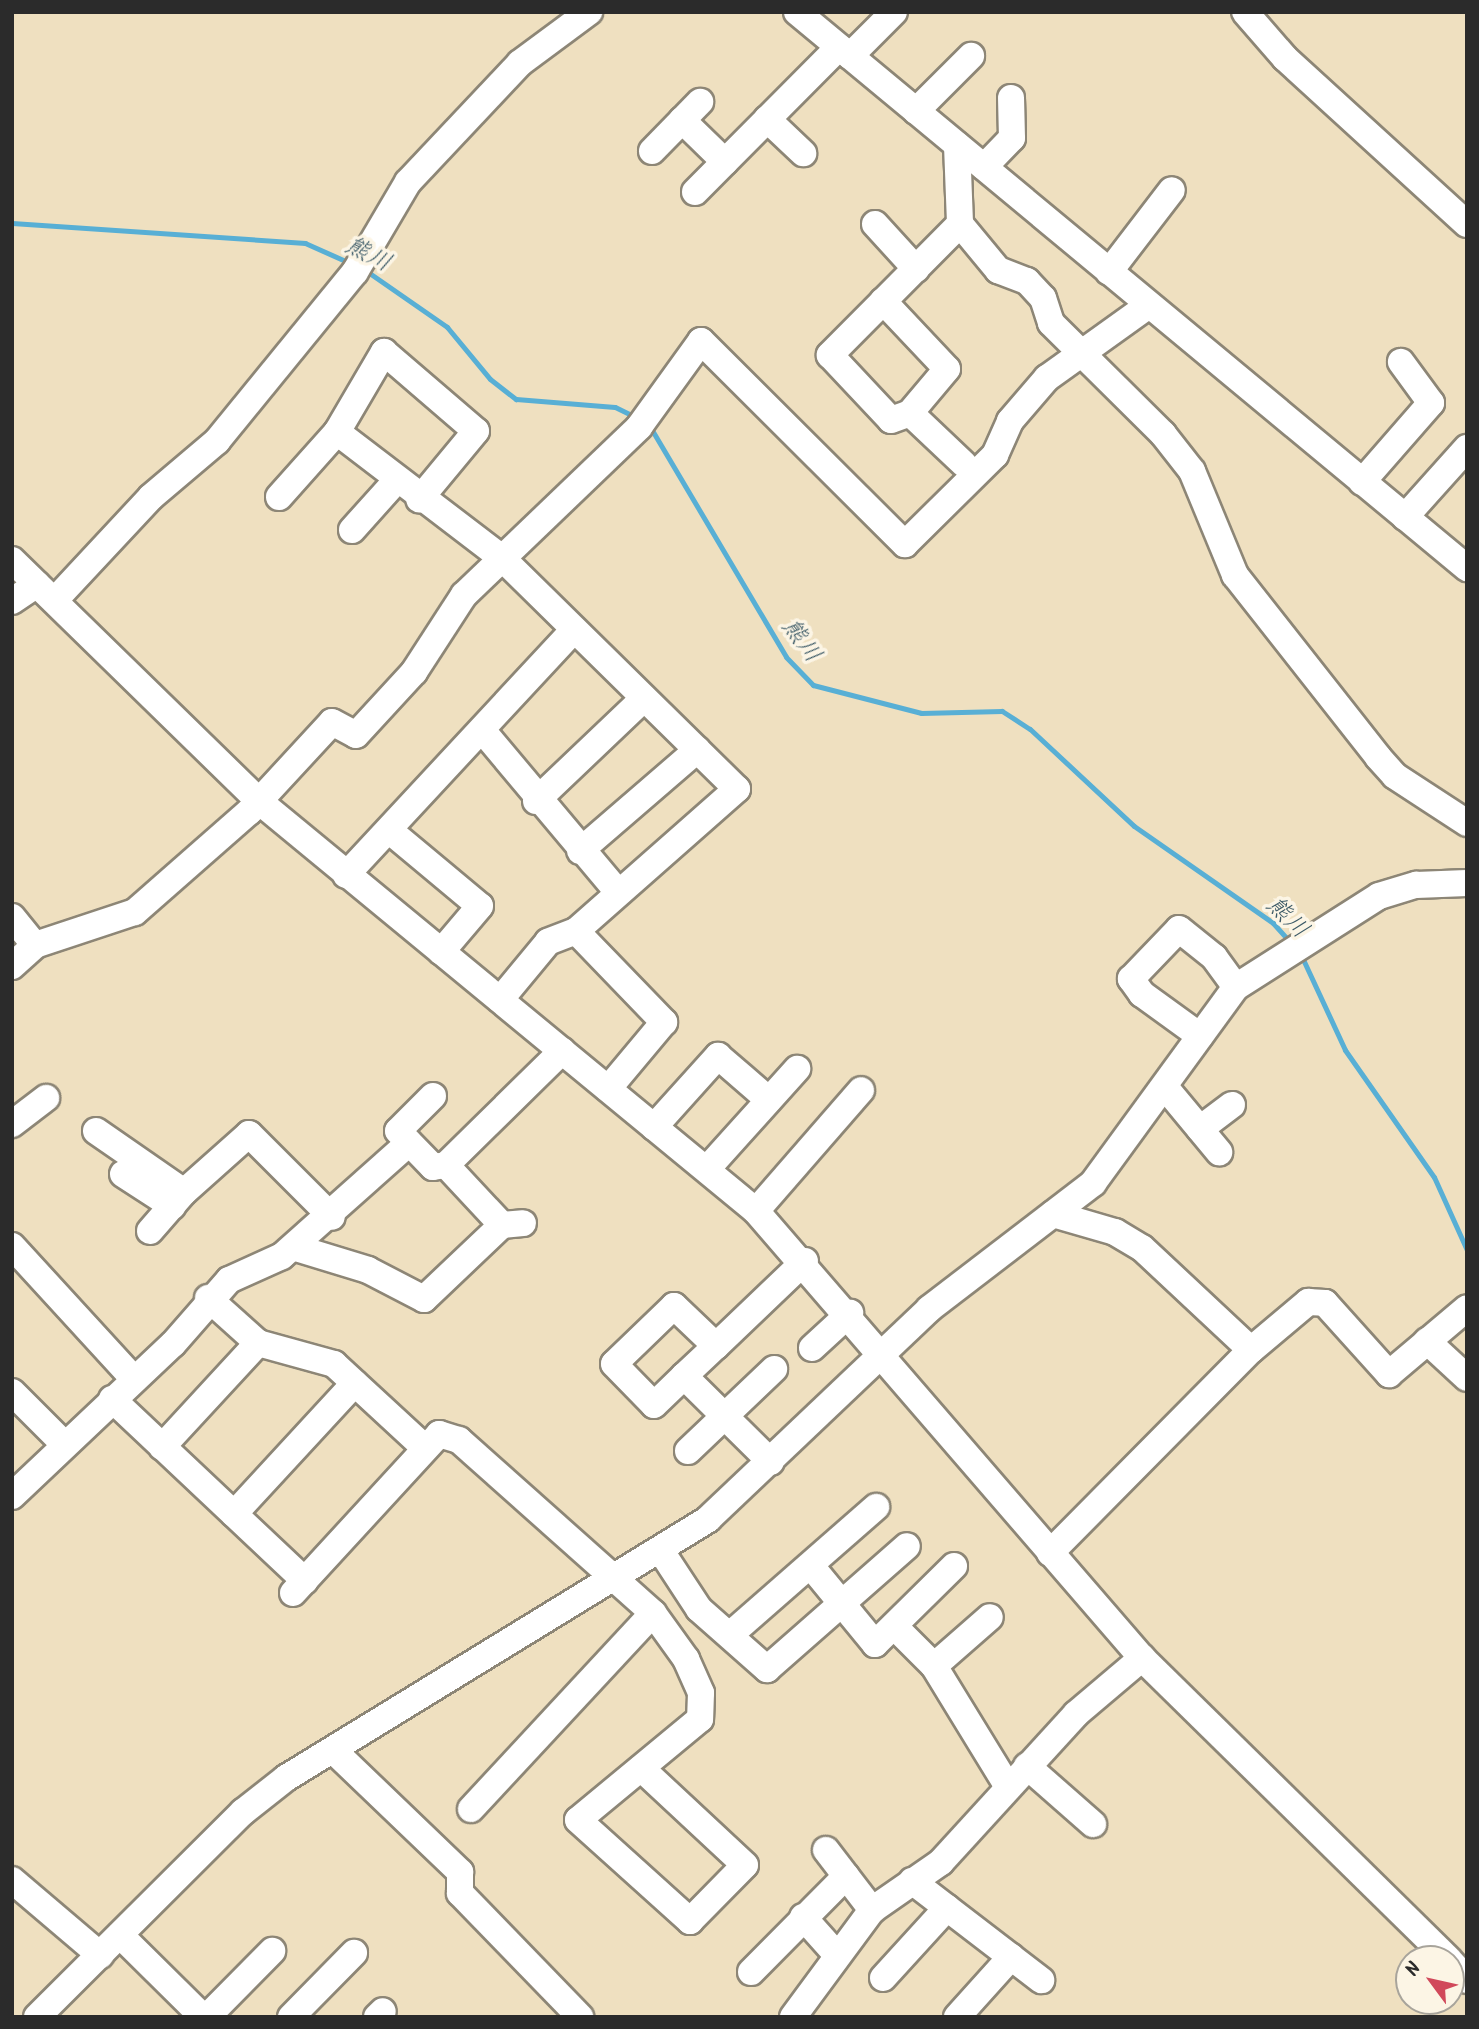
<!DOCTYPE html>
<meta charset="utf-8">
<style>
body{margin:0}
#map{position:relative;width:1479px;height:2029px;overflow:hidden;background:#efe0c0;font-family:Kalam,"Klee One",sans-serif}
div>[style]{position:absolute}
.stream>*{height:5px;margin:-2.5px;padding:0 2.5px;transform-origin:2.5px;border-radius:2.5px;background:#58afd5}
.roads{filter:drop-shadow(2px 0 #8d8676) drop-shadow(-2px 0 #8d8676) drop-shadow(0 2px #8d8676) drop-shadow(0 -2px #8d8676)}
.minor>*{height:26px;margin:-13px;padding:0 13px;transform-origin:13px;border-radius:13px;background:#fff}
span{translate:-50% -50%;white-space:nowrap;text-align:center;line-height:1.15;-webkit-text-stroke:7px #fcf5e5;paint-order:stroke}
.water-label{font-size:24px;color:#3b5966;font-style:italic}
.frame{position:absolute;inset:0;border:14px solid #2b2b2b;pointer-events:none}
.north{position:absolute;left:1395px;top:1945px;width:70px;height:70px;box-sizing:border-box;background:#fcf5e5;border:2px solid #a8a49b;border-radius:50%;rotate:303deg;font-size:19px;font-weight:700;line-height:28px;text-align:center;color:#2b2b2b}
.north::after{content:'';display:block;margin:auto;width:24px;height:32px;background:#d1495b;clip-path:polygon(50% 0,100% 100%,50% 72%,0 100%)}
</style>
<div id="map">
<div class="stream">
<div style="left:12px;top:223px;width:294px;rotate:3.9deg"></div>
<div style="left:305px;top:243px;width:49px;rotate:24deg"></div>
<div style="left:365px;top:270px;width:100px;rotate:34.8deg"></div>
<div style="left:447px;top:327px;width:67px;rotate:50.4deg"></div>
<div style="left:490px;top:379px;width:33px;rotate:38deg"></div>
<div style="left:516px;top:399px;width:99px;rotate:4.6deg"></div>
<div style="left:615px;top:407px;width:25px;rotate:26deg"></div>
<div style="left:649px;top:425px;width:269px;rotate:59.4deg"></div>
<div style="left:786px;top:657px;width:39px;rotate:46deg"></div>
<div style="left:813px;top:685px;width:112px;rotate:14.5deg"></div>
<div style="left:921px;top:713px;width:81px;rotate:-1.4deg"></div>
<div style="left:1002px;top:711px;width:33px;rotate:33deg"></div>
<div style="left:1030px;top:729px;width:142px;rotate:43deg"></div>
<div style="left:1134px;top:826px;width:169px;rotate:34.9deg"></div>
<div style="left:1273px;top:923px;width:25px;rotate:48deg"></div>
<div style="left:1301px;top:955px;width:105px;rotate:65.1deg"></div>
<div style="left:1345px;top:1050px;width:155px;rotate:55deg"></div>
<div style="left:1434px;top:1177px;width:80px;rotate:65.7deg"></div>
</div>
<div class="roads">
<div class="minor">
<div style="left:797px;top:12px;width:871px;rotate:39.69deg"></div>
<div style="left:1245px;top:12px;width:61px;rotate:49deg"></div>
<div style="left:1285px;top:58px;width:246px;rotate:42.4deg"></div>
<div style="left:850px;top:56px;width:62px;rotate:-45deg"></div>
<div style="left:916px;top:111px;width:78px;rotate:-45deg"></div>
<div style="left:767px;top:119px;width:50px;rotate:43.4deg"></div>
<div style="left:682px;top:120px;width:60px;rotate:44.3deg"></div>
<div style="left:957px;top:145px;width:79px;rotate:87.8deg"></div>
<div style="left:960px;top:224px;width:185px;rotate:134.8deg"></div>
<div style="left:830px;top:355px;width:89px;rotate:46.8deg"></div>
<div style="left:891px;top:420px;width:20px;rotate:-20deg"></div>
<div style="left:910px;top:413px;width:74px;rotate:43.4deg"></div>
<div style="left:652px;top:151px;width:69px;rotate:-45.6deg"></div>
<div style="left:984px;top:167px;width:40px;rotate:-46deg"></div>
<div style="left:1012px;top:138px;width:40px;rotate:-91.4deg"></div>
<div style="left:695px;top:192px;width:204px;rotate:-45.2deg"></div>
<div style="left:875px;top:224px;width:61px;rotate:47.7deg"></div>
<div style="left:960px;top:224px;width:60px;rotate:50.4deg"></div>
<div style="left:998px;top:270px;width:31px;rotate:21deg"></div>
<div style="left:1027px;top:281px;width:23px;rotate:47deg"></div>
<div style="left:1043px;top:298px;width:26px;rotate:72deg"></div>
<div style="left:1051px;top:323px;width:158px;rotate:44.7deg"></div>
<div style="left:1163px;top:434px;width:47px;rotate:51.9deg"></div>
<div style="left:1192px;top:471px;width:113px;rotate:67.5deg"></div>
<div style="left:1235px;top:575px;width:231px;rotate:51.8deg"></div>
<div style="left:1378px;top:757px;width:25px;rotate:48deg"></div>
<div style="left:1395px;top:776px;width:86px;rotate:33.1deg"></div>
<div style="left:1109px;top:272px;width:103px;rotate:-52.5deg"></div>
<div style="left:883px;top:301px;width:93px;rotate:46.7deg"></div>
<div style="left:947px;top:369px;width:57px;rotate:130.1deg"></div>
<div style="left:337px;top:432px;width:209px;rotate:37.4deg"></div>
<div style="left:503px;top:559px;width:328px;rotate:44.5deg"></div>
<div style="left:737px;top:789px;width:215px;rotate:138.6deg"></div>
<div style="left:576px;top:931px;width:30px;rotate:159deg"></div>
<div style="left:548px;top:942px;width:75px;rotate:129.6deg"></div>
<div style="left:1362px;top:482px;width:105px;rotate:-48.9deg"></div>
<div style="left:1431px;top:403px;width:51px;rotate:-126.2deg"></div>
<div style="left:279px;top:497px;width:87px;rotate:-48.3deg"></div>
<div style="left:337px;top:432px;width:93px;rotate:-59.6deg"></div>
<div style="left:384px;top:352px;width:121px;rotate:40.7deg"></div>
<div style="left:476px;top:431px;width:89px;rotate:129.6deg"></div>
<div style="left:1405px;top:517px;width:93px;rotate:-48.1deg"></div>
<div style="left:352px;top:530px;width:66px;rotate:-48.1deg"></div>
<div style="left:12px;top:560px;width:347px;rotate:44.3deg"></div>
<div style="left:260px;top:802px;width:643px;rotate:39.51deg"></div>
<div style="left:756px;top:1211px;width:591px;rotate:49.19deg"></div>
<div style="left:1142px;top:1658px;width:429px;rotate:44.5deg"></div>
<div style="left:55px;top:600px;width:141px;rotate:-47deg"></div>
<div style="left:151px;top:497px;width:87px;rotate:-40.3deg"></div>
<div style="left:217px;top:441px;width:218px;rotate:-50.8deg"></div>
<div style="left:355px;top:272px;width:104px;rotate:-59.5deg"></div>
<div style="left:408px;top:182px;width:163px;rotate:-46.7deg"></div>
<div style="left:520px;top:63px;width:86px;rotate:-36.5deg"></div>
<div style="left:12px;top:601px;width:30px;rotate:-34deg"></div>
<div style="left:482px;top:730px;width:212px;rotate:50deg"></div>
<div style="left:536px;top:801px;width:149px;rotate:-43.6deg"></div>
<div style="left:390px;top:831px;width:117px;rotate:39.8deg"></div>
<div style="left:480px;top:906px;width:60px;rotate:130.3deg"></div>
<div style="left:580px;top:851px;width:155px;rotate:-40.8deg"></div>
<div style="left:346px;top:875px;width:335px;rotate:-47.1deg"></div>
<div style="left:12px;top:917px;width:36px;rotate:51deg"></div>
<div style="left:576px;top:931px;width:127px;rotate:46deg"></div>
<div style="left:664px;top:1022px;width:87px;rotate:129.9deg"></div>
<div style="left:12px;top:966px;width:31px;rotate:-42deg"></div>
<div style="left:35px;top:945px;width:105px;rotate:-18.3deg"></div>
<div style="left:135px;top:912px;width:152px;rotate:-41.3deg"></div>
<div style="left:249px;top:812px;width:122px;rotate:-47.3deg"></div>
<div style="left:332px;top:722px;width:27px;rotate:28deg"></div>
<div style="left:356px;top:735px;width:86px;rotate:-47.4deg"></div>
<div style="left:414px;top:672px;width:92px;rotate:-57deg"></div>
<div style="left:464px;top:595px;width:243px;rotate:-43.8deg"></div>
<div style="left:639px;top:427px;width:106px;rotate:-54.2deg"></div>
<div style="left:701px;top:341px;width:288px;rotate:44.9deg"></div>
<div style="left:905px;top:544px;width:127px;rotate:-44.7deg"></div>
<div style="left:995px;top:455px;width:37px;rotate:-66deg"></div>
<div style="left:1010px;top:421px;width:57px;rotate:-49.3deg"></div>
<div style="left:1047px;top:378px;width:125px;rotate:-35.6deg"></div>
<div style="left:1200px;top:1036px;width:72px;rotate:-144.1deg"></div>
<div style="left:1142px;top:994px;width:19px;rotate:-126deg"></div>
<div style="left:1131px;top:979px;width:69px;rotate:-46.2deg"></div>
<div style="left:1179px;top:929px;width:45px;rotate:38.7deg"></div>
<div style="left:1214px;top:957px;width:37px;rotate:54deg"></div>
<div style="left:1165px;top:1087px;width:85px;rotate:50.3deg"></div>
<div style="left:433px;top:1096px;width:49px;rotate:135deg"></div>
<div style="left:398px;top:1131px;width:50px;rotate:45.8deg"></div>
<div style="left:433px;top:1167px;width:13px;rotate:-9deg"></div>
<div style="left:446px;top:1165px;width:82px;rotate:47deg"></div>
<div style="left:502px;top:1225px;width:21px;rotate:-5deg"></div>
<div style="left:12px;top:1124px;width:43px;rotate:-37.4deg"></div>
<div style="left:654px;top:1127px;width:96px;rotate:-48deg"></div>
<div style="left:718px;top:1056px;width:67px;rotate:40.8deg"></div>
<div style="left:1200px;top:1129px;width:40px;rotate:-37deg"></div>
<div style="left:96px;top:1131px;width:107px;rotate:34.7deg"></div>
<div style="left:184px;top:1192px;width:87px;rotate:-41.7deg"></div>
<div style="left:249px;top:1134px;width:117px;rotate:45deg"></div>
<div style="left:446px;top:1165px;width:163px;rotate:-44.5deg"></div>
<div style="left:707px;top:1169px;width:135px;rotate:-48deg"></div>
<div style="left:123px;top:1174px;width:59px;rotate:33.1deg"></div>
<div style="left:756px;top:1211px;width:160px;rotate:-49deg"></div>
<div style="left:1053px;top:1214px;width:65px;rotate:16.2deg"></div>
<div style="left:1115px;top:1232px;width:31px;rotate:31deg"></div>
<div style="left:1142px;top:1248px;width:149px;rotate:43.1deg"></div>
<div style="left:150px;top:1231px;width:50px;rotate:-49deg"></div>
<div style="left:12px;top:1246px;width:178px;rotate:47.5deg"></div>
<div style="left:293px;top:1247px;width:78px;rotate:17deg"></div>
<div style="left:368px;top:1270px;width:63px;rotate:27.4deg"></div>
<div style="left:424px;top:1299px;width:108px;rotate:-43.5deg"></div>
<div style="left:208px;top:1298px;width:67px;rotate:42deg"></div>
<div style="left:1427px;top:1341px;width:54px;rotate:42.8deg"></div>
<div style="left:716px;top:1346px;width:58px;rotate:-136.4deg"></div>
<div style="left:674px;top:1306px;width:83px;rotate:136deg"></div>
<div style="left:614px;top:1364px;width:57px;rotate:45.7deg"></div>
<div style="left:654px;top:1405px;width:42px;rotate:-44deg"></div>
<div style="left:684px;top:1376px;width:44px;rotate:-43.2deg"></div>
<div style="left:716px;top:1346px;width:123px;rotate:-43.7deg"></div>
<div style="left:812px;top:1348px;width:52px;rotate:-42.6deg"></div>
<div style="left:684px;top:1376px;width:122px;rotate:44.7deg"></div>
<div style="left:12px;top:1392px;width:75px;rotate:45deg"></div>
<div style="left:112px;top:1399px;width:265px;rotate:43.3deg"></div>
<div style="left:162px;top:1447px;width:142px;rotate:-47.3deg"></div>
<div style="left:258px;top:1343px;width:79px;rotate:15.4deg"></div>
<div style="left:334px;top:1364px;width:124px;rotate:42.7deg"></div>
<div style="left:688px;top:1451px;width:119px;rotate:-43.6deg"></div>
<div style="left:12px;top:1496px;width:221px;rotate:-43.4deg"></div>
<div style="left:173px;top:1344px;width:85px;rotate:-48.8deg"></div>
<div style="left:229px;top:1280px;width:58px;rotate:-24.4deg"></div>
<div style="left:282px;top:1256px;width:170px;rotate:-41.7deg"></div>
<div style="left:234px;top:1514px;width:178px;rotate:-47.3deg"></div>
<div style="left:661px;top:1551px;width:69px;rotate:56.8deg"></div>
<div style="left:699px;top:1609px;width:91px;rotate:41.4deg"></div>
<div style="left:767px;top:1669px;width:186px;rotate:-41.3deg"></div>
<div style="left:1050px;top:1553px;width:286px;rotate:-45.3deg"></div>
<div style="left:1251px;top:1350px;width:75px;rotate:-40.1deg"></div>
<div style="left:1308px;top:1302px;width:17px;rotate:3deg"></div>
<div style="left:1325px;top:1303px;width:96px;rotate:48deg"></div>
<div style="left:1389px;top:1374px;width:102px;rotate:-40.2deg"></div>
<div style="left:811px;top:1566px;width:101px;rotate:50.6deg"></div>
<div style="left:875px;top:1644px;width:111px;rotate:-44.6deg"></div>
<div style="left:293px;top:1593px;width:216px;rotate:-47.4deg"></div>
<div style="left:439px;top:1434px;width:21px;rotate:17deg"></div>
<div style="left:459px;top:1440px;width:260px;rotate:41.7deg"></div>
<div style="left:653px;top:1613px;width:57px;rotate:54.3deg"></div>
<div style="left:686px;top:1659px;width:37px;rotate:66deg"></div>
<div style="left:701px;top:1693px;width:26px;rotate:92deg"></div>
<div style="left:700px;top:1719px;width:158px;rotate:140.4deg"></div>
<div style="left:578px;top:1820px;width:151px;rotate:42deg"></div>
<div style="left:690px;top:1921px;width:78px;rotate:-45.5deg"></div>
<div style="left:745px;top:1865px;width:142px;rotate:-137deg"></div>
<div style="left:894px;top:1626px;width:57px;rotate:45deg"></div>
<div style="left:934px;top:1666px;width:140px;rotate:58.5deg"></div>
<div style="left:731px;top:1634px;width:193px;rotate:-41.2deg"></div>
<div style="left:934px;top:1666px;width:74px;rotate:-41.2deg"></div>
<div style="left:334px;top:1751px;width:175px;rotate:43.8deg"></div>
<div style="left:460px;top:1872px;width:21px;rotate:90deg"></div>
<div style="left:460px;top:1893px;width:173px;rotate:45.9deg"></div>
<div style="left:1027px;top:1766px;width:88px;rotate:41.3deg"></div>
<div style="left:471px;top:1809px;width:267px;rotate:-47.1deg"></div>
<div style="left:826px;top:1850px;width:76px;rotate:52.5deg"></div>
<div style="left:12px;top:1880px;width:116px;rotate:40.4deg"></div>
<div style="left:912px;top:1881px;width:163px;rotate:37.5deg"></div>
<div style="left:803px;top:1917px;width:51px;rotate:48.2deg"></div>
<div style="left:120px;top:1935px;width:117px;rotate:44.7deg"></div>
<div style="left:1451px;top:1962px;width:24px;rotate:48deg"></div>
<div style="left:751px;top:1972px;width:135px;rotate:-45.3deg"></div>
<div style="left:883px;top:1978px;width:95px;rotate:-47.6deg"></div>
<div style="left:37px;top:2017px;width:291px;rotate:-44.9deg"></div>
<div style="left:243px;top:1812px;width:55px;rotate:-38.3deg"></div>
<div style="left:286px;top:1778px;width:495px;rotate:-31.5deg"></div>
<div style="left:708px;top:1519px;width:305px;rotate:-43.5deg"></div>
<div style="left:929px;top:1309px;width:207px;rotate:-37.5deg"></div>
<div style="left:1093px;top:1183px;width:243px;rotate:-53.9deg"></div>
<div style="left:1236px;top:987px;width:169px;rotate:-32.5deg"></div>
<div style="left:1379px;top:896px;width:39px;rotate:-17deg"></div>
<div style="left:1416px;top:885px;width:51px;rotate:-2.2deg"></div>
<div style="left:207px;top:2017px;width:93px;rotate:-45.4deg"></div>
<div style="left:291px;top:2017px;width:90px;rotate:-45.5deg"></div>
<div style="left:377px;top:2017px;width:8px;rotate:-45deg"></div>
<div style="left:793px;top:2017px;width:133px;rotate:-53.6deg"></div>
<div style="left:872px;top:1910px;width:84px;rotate:-34.8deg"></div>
<div style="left:941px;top:1862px;width:200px;rotate:-47.6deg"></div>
<div style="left:1076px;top:1714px;width:87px;rotate:-40.3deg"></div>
<div style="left:957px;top:2017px;width:81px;rotate:-48deg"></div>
</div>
</div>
<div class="water-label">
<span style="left:368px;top:255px;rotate:27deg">熊川</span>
<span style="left:801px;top:641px;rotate:53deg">熊川</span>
<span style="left:1287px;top:918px;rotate:44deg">熊川</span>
</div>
<div class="frame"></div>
<div class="north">N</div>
</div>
